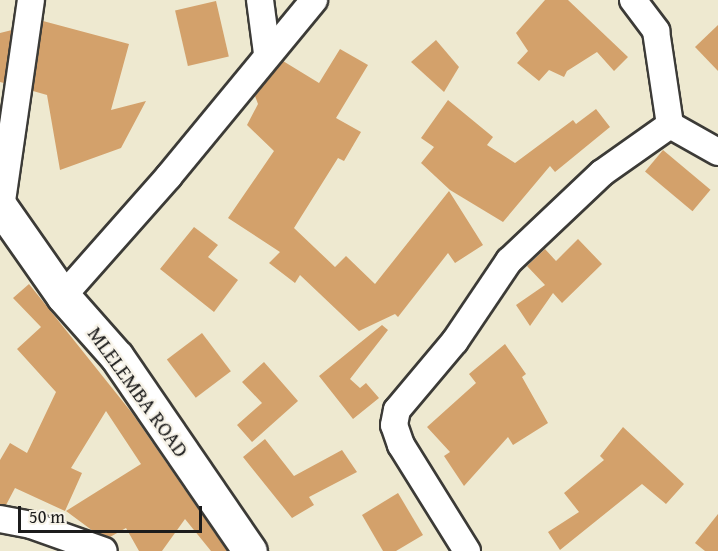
<!DOCTYPE html>
<style>
body{margin:0}
#map{position:relative;width:718px;height:551px;overflow:hidden;background:#eee9d0;font-family:"Gentium Book Plus",serif}
div>[style]{position:absolute}
.building>*{inset:0;background:#d3a16b;transform-origin:0 0}
.roads{filter:drop-shadow(2px 0 #3c3b37) drop-shadow(-2px 0 #3c3b37) drop-shadow(0 2px #3c3b37) drop-shadow(0 -2px #3c3b37)}
.street>*{height:26px;margin:-13px;padding:0 13px;transform-origin:13px;border-radius:13px;background:#fff}
.secondary>*{height:33px;margin:-16.5px;padding:0 16.5px;transform-origin:16.5px;border-radius:16.5px;background:#fff}
span{translate:-50% -50%;white-space:nowrap;text-align:center;line-height:1.15;-webkit-text-stroke:4.5px #f7f3e8;paint-order:stroke}
.street-label{font-size:21px;color:#1c1c1c}
.scale{position:absolute;left:18px;top:506px;width:184px;height:27px;box-sizing:border-box;border:3px solid #1c1c1c;border-top:0;padding-left:8px;font-size:18px;line-height:21px;white-space:nowrap;color:#1c1c1c;-webkit-text-stroke:4px #f7f3e8;paint-order:stroke}
</style>
<div id="map">
<div class="building">
<div style="clip-path:polygon(545px 0,568px 0,628px 57px,614px 71px,597px 52px,567px 71px,564px 77px,549px 70px,539px 81px,517px 63px,528px 51px,516px 33px)"></div>
<div style="left:216px;top:1px;width:57px;height:42px;rotate:77deg"></div>
<div style="clip-path:polygon(43px 21px,129px 44px,111px 110px,146px 101px,121px 148px,60px 170px,47px 95px,33px 91px)"></div>
<div style="clip-path:polygon(718px 25px,718px 71px,695px 47px)"></div>
<div style="clip-path:polygon(12px 30px,4px 83px,0 82px,0 33px)"></div>
<div style="clip-path:polygon(436px 40px,459px 67px,444px 92px,411px 62px)"></div>
<div style="clip-path:polygon(340px 49px,368px 65px,336px 118px,361px 132px,344px 161px,338px 158px,294px 228px,335px 267px,346px 256px,375px 284px,449px 191px,483px 245px,455px 263px,448px 253px,398px 317px,395px 314px,359px 331px,300px 275px,295px 283px,269px 263px,280px 252px,228px 218px,274px 151px,247px 125px,258px 104px,255px 96px,283px 61px,319px 83px)"></div>
<div style="clip-path:polygon(448px 100px,493px 137px,487px 145px,515px 163px,573px 120px,576px 124px,596px 109px,610px 127px,555px 172px,550px 166px,503px 222px,450px 190px,421px 163px,434px 147px,421px 138px)"></div>
<div style="left:663px;top:150px;width:62px;height:28px;rotate:40deg"></div>
<div style="clip-path:polygon(194px 227px,218px 245px,208px 257px,238px 280px,214px 312px,160px 269px)"></div>
<div style="clip-path:polygon(578px 239px,602px 264px,562px 303px,553px 293px,530px 326px,516px 305px,545px 285px,527px 266px,545px 249px,556px 261px)"></div>
<div style="clip-path:polygon(29px 284px,132px 413px,227px 551px,211px 551px,185px 519px,162px 551px,139px 551px,126px 528px,110px 537px,93px 531px,66px 511px,141px 464px,106px 411px,71px 468px,82px 473px,65px 511px,15px 488px,6px 505px,0 504px,0 460px,10px 443px,27px 453px,56px 392px,17px 349px,41px 327px,13px 298px)"></div>
<div style="clip-path:polygon(382px 325px,388px 330px,350px 379px,360px 388px,366px 383px,379px 398px,353px 419px,319px 376px)"></div>
<div style="left:202px;top:333px;width:48px;height:44px;rotate:53deg"></div>
<div style="clip-path:polygon(505px 344px,526px 374px,522px 377px,548px 423px,513px 445px,508px 437px,464px 486px,444px 456px,450px 452px,427px 427px,476px 383px,469px 374px)"></div>
<div style="clip-path:polygon(264px 362px,298px 401px,252px 442px,237px 425px,262px 403px,242px 382px)"></div>
<div style="clip-path:polygon(623px 427px,684px 484px,666px 504px,642px 484px,560px 550px,548px 532px,579px 512px,564px 493px,604px 460px,600px 456px)"></div>
<div style="clip-path:polygon(265px 439px,294px 476px,342px 450px,357px 472px,309px 497px,314px 505px,292px 518px,243px 457px)"></div>
<div style="clip-path:polygon(398px 493px,423px 535px,396px 551px,383px 551px,362px 515px)"></div>
<div style="clip-path:polygon(718px 514px,718px 551px,705px 551px,695px 543px)"></div>
</div>
<div class="roads">
<div class="street">
<div style="left:260px;top:0;width:53px;rotate:82.5deg"></div>
<div style="left:633px;top:0;width:39px;rotate:53deg"></div>
<div style="left:656px;top:31px;width:95px;rotate:81.5deg"></div>
<div style="left:670px;top:125px;width:55px;rotate:29.4deg"></div>
<div style="left:1px;top:208px;width:210px;rotate:-81.8deg"></div>
<div style="left:63px;top:296px;width:160px;rotate:-48.5deg"></div>
<div style="left:169px;top:176px;width:228px;rotate:-50.5deg"></div>
<div style="left:0;top:519px;width:32px;rotate:11deg"></div>
<div style="left:31px;top:525px;width:77px;rotate:19.6deg"></div>
<div style="left:467px;top:551px;width:125px;rotate:-121.9deg"></div>
<div style="left:401px;top:445px;width:21px;rotate:-109deg"></div>
<div style="left:394px;top:425px;width:15px;rotate:-79deg"></div>
<div style="left:397px;top:410px;width:90px;rotate:-50deg"></div>
<div style="left:455px;top:341px;width:97px;rotate:-56deg"></div>
<div style="left:509px;top:261px;width:128px;rotate:-43.4deg"></div>
<div style="left:602px;top:173px;width:83px;rotate:-35.2deg"></div>
</div>
<div class="secondary">
<div style="left:0;top:206px;width:110px;rotate:55deg"></div>
<div style="left:63px;top:296px;width:81px;rotate:48.5deg"></div>
<div style="left:117px;top:357px;width:235px;rotate:55.6deg"></div>
</div>
</div>
<div class="street-label">
<span style="left:138px;top:392px;rotate:54deg">MLELEMBA ROAD</span>
</div>
<div class="scale">50 m</div>
</div>
